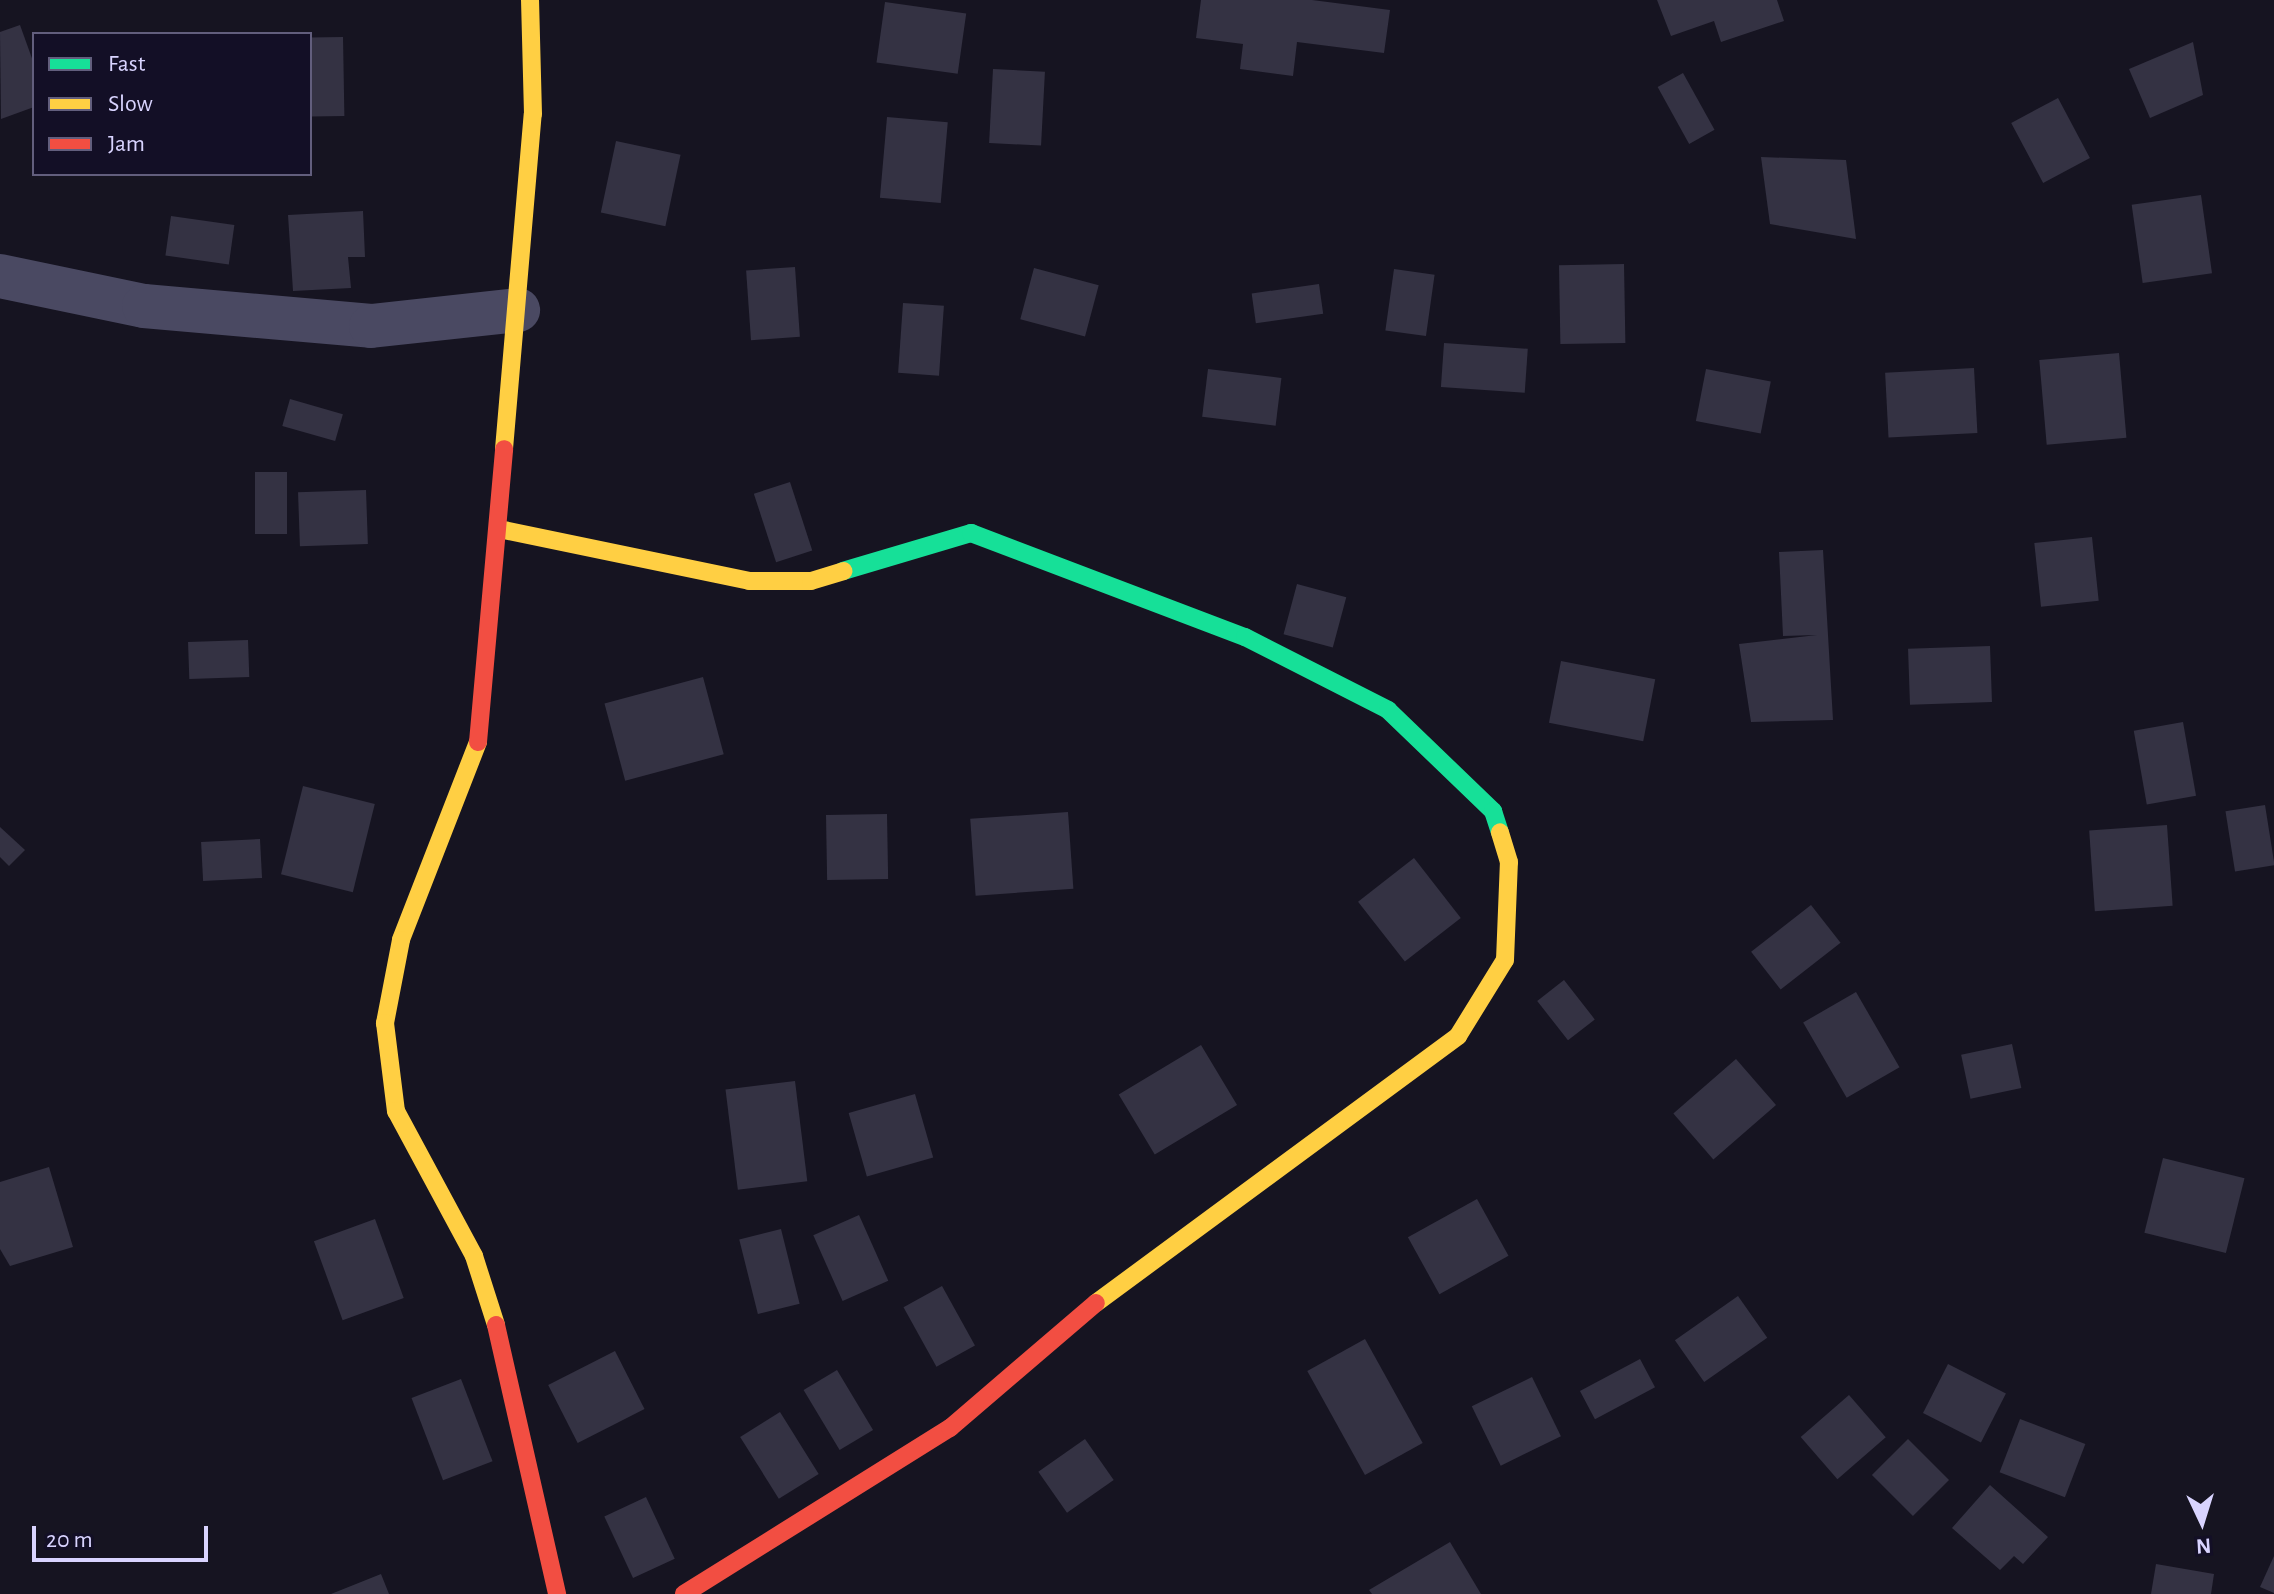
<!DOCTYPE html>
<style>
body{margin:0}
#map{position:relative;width:2274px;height:1594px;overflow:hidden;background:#161421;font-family:"Alegreya Sans",sans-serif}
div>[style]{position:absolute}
.building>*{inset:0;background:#343243;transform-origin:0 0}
.street>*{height:44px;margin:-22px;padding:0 22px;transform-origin:22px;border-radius:22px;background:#4a4962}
.fast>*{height:18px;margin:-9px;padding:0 9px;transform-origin:9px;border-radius:9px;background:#16e098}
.slow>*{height:18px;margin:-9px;padding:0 9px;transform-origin:9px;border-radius:9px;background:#ffcf43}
.jam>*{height:18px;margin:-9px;padding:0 9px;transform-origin:9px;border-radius:9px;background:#f24e42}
span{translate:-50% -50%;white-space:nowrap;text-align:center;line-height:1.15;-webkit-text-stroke:7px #130f26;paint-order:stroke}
.legend{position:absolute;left:32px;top:32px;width:280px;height:144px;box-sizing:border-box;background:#130f26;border:2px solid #625e7d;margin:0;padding:10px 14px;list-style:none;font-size:24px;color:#d9d4ff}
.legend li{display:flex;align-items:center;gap:16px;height:40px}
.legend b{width:40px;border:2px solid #625e7d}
.north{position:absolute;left:2162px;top:1482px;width:80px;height:80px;-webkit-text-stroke:6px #130f26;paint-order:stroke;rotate:176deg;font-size:22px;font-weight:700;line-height:32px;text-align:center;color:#d9d4ff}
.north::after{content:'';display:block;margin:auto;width:28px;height:36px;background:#d9d4ff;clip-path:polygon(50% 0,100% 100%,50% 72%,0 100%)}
.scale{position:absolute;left:32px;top:1526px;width:176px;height:36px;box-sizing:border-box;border:4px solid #d9d4ff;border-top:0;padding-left:10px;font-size:24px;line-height:28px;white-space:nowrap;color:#d9d4ff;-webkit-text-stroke:6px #130f26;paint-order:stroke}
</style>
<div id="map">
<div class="building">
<div style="clip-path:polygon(1201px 0,1312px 0,1390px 10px,1384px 53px,1297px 42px,1293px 76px,1240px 69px,1243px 44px,1196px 38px)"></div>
<div style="clip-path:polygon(1657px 0,1777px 0,1784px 21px,1721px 42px,1714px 21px,1671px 36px)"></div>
<div style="left:885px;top:2px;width:82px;height:61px;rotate:8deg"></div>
<div style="clip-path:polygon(20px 25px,34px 64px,34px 107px,1px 119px,0 32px)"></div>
<div style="left:343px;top:37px;width:79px;height:33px;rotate:89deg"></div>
<div style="clip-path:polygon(2193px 42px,2203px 95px,2150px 118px,2129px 69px)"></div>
<div style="left:993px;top:69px;width:52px;height:74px;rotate:3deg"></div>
<div style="left:1683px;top:73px;width:65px;height:29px;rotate:61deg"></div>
<div style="left:2058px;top:98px;width:68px;height:53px;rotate:62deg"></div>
<div style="left:887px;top:117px;width:61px;height:81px;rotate:5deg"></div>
<div style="left:616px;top:141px;width:66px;height:73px;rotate:12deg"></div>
<div style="clip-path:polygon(1761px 157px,1846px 160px,1856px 239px,1770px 224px)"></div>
<div style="left:2201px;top:195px;width:79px;height:70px;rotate:82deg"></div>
<div style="clip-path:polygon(363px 211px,365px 257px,348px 257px,351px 288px,293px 291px,288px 215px)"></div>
<div style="left:171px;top:216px;width:64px;height:40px;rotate:8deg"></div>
<div style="left:1624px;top:264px;width:79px;height:65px;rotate:89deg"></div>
<div style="left:795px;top:267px;width:70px;height:49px;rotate:86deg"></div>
<div style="left:1034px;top:268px;width:67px;height:53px;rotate:15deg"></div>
<div style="left:1394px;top:269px;width:41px;height:62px;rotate:8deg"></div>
<div style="left:1319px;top:284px;width:30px;height:68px;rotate:82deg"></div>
<div style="left:903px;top:303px;width:41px;height:70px;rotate:4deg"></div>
<div style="left:1444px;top:343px;width:84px;height:44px;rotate:4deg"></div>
<div style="left:2119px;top:353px;width:85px;height:80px;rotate:85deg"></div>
<div style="left:1974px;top:368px;width:65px;height:89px;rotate:87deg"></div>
<div style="left:1208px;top:369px;width:74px;height:48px;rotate:7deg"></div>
<div style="left:1706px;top:369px;width:66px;height:53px;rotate:11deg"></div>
<div style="left:290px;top:399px;width:55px;height:28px;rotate:16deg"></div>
<div style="left:255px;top:472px;width:32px;height:62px"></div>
<div style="left:790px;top:482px;width:72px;height:38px;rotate:72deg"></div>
<div style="left:366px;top:490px;width:54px;height:68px;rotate:88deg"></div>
<div style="left:2092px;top:537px;width:64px;height:58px;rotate:84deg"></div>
<div style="clip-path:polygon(1823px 550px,1833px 720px,1751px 722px,1739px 644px,1817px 635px,1783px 636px,1779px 552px)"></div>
<div style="left:1297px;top:584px;width:51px;height:52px;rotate:15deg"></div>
<div style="left:248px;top:640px;width:37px;height:60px;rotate:88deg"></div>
<div style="left:1990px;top:646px;width:56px;height:82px;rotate:88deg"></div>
<div style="left:1561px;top:661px;width:96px;height:63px;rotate:11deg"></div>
<div style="left:703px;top:677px;width:80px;height:102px;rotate:75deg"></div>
<div style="left:2183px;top:722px;width:75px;height:50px;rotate:80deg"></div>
<div style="left:303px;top:786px;width:74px;height:91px;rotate:14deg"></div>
<div style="left:2265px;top:805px;width:61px;height:40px;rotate:81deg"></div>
<div style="left:1068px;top:812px;width:77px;height:98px;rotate:86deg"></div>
<div style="left:887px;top:814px;width:65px;height:61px;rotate:89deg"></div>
<div style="left:2167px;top:825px;width:81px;height:78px;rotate:86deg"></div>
<div style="clip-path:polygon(0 827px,25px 850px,9px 866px,0 857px)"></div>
<div style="left:260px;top:839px;width:39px;height:59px;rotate:87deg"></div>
<div style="left:1414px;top:858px;width:76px;height:71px;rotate:52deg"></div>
<div style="left:1811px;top:905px;width:48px;height:76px;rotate:52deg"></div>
<div style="left:1564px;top:980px;width:50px;height:34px;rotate:52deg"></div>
<div style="left:1856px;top:992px;width:87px;height:61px;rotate:60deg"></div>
<div style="left:2012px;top:1044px;width:45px;height:52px;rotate:78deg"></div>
<div style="left:1201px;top:1045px;width:70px;height:96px;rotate:59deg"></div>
<div style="left:1736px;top:1059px;width:61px;height:83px;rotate:49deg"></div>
<div style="left:795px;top:1081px;width:101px;height:70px;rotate:83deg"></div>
<div style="left:915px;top:1094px;width:66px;height:69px;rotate:74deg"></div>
<div style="left:2163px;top:1158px;width:84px;height:77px;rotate:14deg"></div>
<div style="clip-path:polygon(49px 1167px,73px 1247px,10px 1266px,0 1249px,0 1182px)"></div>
<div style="left:1477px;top:1199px;width:65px;height:79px;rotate:61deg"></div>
<div style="left:859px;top:1215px;width:72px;height:50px;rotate:66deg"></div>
<div style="left:375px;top:1219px;width:84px;height:65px;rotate:70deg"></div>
<div style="left:781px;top:1229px;width:77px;height:43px;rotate:76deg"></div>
<div style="left:942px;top:1286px;width:68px;height:44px;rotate:61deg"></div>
<div style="left:1738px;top:1296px;width:51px;height:77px;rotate:55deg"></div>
<div style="left:1365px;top:1339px;width:119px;height:66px;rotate:61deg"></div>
<div style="left:615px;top:1351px;width:65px;height:75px;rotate:63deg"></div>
<div style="left:1640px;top:1359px;width:32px;height:68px;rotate:62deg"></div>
<div style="left:1948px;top:1364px;width:65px;height:55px;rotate:27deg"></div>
<div style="left:837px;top:1370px;width:70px;height:39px;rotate:59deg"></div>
<div style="left:1532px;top:1377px;width:66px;height:67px;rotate:64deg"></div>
<div style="left:461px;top:1379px;width:88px;height:53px;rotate:69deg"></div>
<div style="left:1849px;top:1395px;width:56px;height:64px;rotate:49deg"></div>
<div style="left:780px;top:1412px;width:73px;height:47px;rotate:58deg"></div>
<div style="left:2020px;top:1419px;width:70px;height:57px;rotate:21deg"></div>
<div style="left:1085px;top:1439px;width:50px;height:57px;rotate:55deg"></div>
<div style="left:1908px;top:1439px;width:58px;height:51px;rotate:45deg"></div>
<div style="clip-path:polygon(1990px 1485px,2048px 1537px,2023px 1564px,2014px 1556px,2000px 1570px,1952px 1528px)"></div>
<div style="left:646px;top:1497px;width:68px;height:46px;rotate:65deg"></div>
<div style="clip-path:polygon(1450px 1542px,1481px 1594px,1372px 1594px,1369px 1590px)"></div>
<div style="clip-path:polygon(2274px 1556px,2274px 1593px,2260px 1587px)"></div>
<div style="clip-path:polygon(2156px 1564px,2214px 1574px,2211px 1594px,2151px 1594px)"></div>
<div style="clip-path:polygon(381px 1574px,389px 1594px,331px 1594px)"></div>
</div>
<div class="street">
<div style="left:0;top:276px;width:147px;rotate:11.8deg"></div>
<div style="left:144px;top:306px;width:228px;rotate:5deg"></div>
<div style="left:371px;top:326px;width:148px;rotate:-6.2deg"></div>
</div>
<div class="fast">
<div style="left:843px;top:571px;width:134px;rotate:-16.5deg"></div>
<div style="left:971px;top:533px;width:293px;rotate:20.8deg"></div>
<div style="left:1245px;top:637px;width:161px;rotate:27deg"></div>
<div style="left:1388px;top:710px;width:146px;rotate:43.9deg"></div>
<div style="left:1493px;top:811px;width:22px;rotate:72deg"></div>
</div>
<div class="slow">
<div style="left:504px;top:449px;width:336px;rotate:-85.1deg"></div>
<div style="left:533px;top:114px;width:114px;rotate:-91.5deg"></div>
<div style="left:499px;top:529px;width:255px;rotate:11.7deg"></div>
<div style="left:749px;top:581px;width:62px"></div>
<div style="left:811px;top:581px;width:34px;rotate:-17deg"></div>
<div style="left:478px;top:742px;width:212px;rotate:111.3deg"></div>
<div style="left:401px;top:940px;width:85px;rotate:100.9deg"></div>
<div style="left:385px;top:1023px;width:89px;rotate:82.9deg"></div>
<div style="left:396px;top:1111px;width:165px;rotate:61.7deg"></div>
<div style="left:474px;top:1256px;width:72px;rotate:72.3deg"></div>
<div style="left:1096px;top:1303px;width:450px;rotate:-36.4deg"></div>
<div style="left:1458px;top:1036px;width:89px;rotate:-58.3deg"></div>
<div style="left:1505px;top:960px;width:98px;rotate:-87.7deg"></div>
<div style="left:1509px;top:862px;width:31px;rotate:-107deg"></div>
</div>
<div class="jam">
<div style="left:478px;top:742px;width:294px;rotate:-84.9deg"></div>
<div style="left:496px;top:1325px;width:276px;rotate:77.2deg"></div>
<div style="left:684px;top:1594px;width:314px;rotate:-32deg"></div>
<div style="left:950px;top:1428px;width:192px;rotate:-40.6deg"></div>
</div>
<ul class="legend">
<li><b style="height:10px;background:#16e098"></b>Fast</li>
<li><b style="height:10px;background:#ffcf43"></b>Slow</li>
<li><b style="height:10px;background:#f24e42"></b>Jam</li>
</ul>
<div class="north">N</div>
<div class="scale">20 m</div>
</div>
